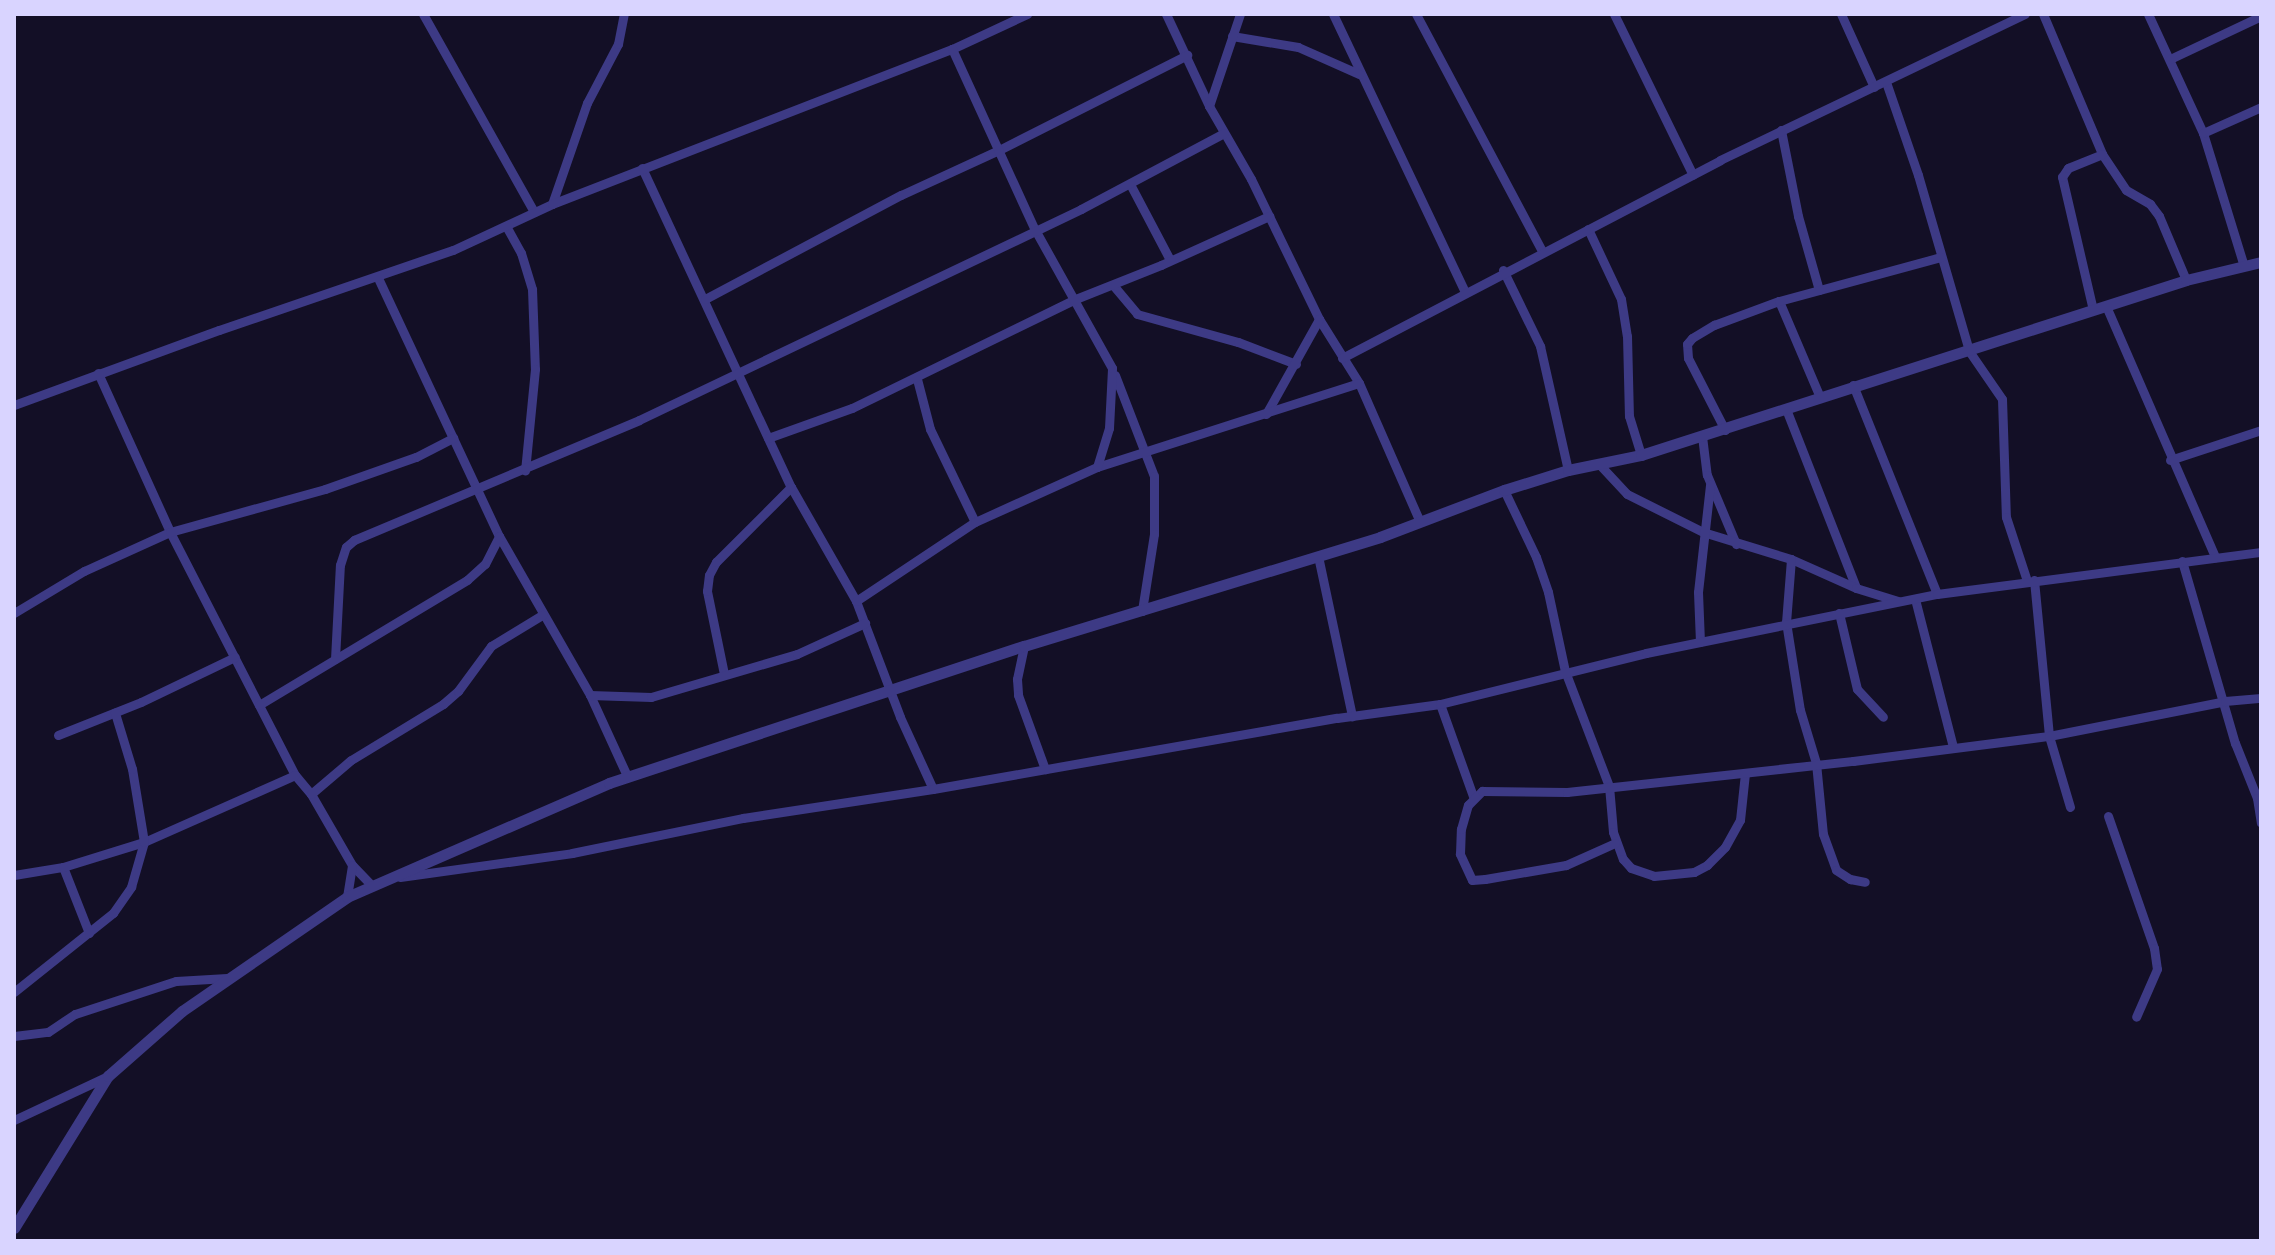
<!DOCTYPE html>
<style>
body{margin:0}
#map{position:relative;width:2275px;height:1255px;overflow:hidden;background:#130f26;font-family:Overpass,sans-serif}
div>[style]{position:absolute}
.minor>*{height:9px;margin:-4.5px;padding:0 4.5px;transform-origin:4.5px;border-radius:4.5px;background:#3d3a85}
.tertiary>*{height:11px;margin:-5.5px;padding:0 5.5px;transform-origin:5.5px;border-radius:5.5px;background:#3d3a85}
span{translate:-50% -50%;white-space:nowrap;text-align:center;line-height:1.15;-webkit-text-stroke:7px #130f26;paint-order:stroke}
.frame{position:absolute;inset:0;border:16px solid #d9d4ff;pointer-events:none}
</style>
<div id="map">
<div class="minor">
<div style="left:423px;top:14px;width:227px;rotate:60.7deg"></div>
<div style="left:1166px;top:14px;width:102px;rotate:64.9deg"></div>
<div style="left:1209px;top:106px;width:84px;rotate:60.1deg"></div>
<div style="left:1251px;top:179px;width:156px;rotate:64.1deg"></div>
<div style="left:1319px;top:319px;width:75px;rotate:58deg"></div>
<div style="left:1359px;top:383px;width:152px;rotate:66.3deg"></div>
<div style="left:1333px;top:14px;width:308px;rotate:64.6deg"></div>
<div style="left:1416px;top:14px;width:268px;rotate:62deg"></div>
<div style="left:1614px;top:14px;width:179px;rotate:63.9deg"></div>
<div style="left:1841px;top:14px;width:80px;rotate:65.7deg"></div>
<div style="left:2043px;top:14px;width:152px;rotate:67.1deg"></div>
<div style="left:2102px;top:154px;width:43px;rotate:56.3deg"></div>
<div style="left:2126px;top:190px;width:28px;rotate:30deg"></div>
<div style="left:2150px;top:204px;width:15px;rotate:53deg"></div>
<div style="left:2159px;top:216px;width:69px;rotate:67.1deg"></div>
<div style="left:2148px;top:14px;width:131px;rotate:65.2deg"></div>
<div style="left:2203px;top:133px;width:139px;rotate:72.9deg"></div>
<div style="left:1232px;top:36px;width:67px;rotate:9.5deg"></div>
<div style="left:1298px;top:47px;width:67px;rotate:23.9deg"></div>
<div style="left:2170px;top:59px;width:101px;rotate:-25.3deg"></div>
<div style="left:1886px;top:82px;width:98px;rotate:71deg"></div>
<div style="left:1918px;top:175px;width:183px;rotate:73.8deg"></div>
<div style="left:1969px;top:351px;width:58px;rotate:55.5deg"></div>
<div style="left:2002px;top:399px;width:118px;rotate:88.1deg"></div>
<div style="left:2006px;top:517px;width:67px;rotate:71.8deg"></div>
<div style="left:1209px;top:106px;width:97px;rotate:-71.4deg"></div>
<div style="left:1781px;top:130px;width:88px;rotate:78.8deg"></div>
<div style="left:1798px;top:216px;width:77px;rotate:74.2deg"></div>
<div style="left:2203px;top:133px;width:64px;rotate:-24.1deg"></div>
<div style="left:642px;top:168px;width:352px;rotate:65deg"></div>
<div style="left:791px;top:487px;width:131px;rotate:60.3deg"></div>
<div style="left:856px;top:601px;width:124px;rotate:69.2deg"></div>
<div style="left:900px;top:717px;width:79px;rotate:65.4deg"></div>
<div style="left:1130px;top:184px;width:86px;rotate:62.2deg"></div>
<div style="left:552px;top:204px;width:107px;rotate:-70.9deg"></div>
<div style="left:587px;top:103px;width:67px;rotate:-62.3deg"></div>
<div style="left:618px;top:44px;width:31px;rotate:-79deg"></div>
<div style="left:506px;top:226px;width:31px;rotate:61deg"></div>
<div style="left:521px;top:253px;width:38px;rotate:73deg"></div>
<div style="left:532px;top:289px;width:80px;rotate:87.9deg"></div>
<div style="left:535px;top:369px;width:102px;rotate:95.6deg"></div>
<div style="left:1588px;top:229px;width:77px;rotate:64.8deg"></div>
<div style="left:1621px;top:299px;width:37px;rotate:81deg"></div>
<div style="left:1627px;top:336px;width:80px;rotate:88.6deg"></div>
<div style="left:1629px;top:416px;width:41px;rotate:72.9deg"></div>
<div style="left:1503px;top:270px;width:85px;rotate:64deg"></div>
<div style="left:1540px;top:346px;width:127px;rotate:77.3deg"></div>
<div style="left:378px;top:278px;width:285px;rotate:64.9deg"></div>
<div style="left:499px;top:536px;width:183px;rotate:60.2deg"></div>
<div style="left:590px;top:695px;width:89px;rotate:65.4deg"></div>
<div style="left:1113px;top:285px;width:38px;rotate:50deg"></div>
<div style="left:1137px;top:314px;width:105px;rotate:15.5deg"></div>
<div style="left:1238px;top:342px;width:62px;rotate:20.8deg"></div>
<div style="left:705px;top:299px;width:222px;rotate:-28deg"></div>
<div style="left:901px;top:195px;width:108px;rotate:-24.7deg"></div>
<div style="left:999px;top:150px;width:211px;rotate:-26.8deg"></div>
<div style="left:1779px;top:301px;width:104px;rotate:66.9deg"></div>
<div style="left:2106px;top:306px;width:274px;rotate:66.5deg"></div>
<div style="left:2093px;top:310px;width:137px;rotate:-103.1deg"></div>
<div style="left:2062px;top:177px;width:11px;rotate:-56deg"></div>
<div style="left:2068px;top:168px;width:37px;rotate:-22deg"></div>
<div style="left:1342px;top:358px;width:427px;rotate:-27.6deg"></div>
<div style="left:1720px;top:160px;width:338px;rotate:-25.6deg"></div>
<div style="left:98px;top:373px;width:175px;rotate:65.6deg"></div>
<div style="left:170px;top:532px;width:273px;rotate:62.8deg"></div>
<div style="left:295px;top:775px;width:25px;rotate:50deg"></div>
<div style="left:311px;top:794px;width:82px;rotate:60deg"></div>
<div style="left:352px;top:865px;width:29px;rotate:46deg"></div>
<div style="left:1115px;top:375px;width:108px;rotate:68.9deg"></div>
<div style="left:1154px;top:476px;width:58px;rotate:90deg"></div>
<div style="left:1154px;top:534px;width:78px;rotate:98.9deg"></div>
<div style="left:917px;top:379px;width:52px;rotate:75.4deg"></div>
<div style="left:930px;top:429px;width:103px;rotate:64.2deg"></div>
<div style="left:1853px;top:385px;width:225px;rotate:68.1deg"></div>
<div style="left:14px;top:405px;width:218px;rotate:-20.1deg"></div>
<div style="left:219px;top:330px;width:247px;rotate:-18.9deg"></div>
<div style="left:453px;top:250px;width:109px;rotate:-24.9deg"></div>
<div style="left:552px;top:204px;width:429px;rotate:-21.2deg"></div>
<div style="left:952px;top:49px;width:83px;rotate:-25deg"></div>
<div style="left:1786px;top:409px;width:192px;rotate:68.6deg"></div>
<div style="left:1266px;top:414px;width:109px;rotate:-60.8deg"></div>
<div style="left:1725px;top:430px;width:81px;rotate:-117.2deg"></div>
<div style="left:1688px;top:358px;width:14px;rotate:-94deg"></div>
<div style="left:1687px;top:344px;width:8px;rotate:-50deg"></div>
<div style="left:1692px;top:338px;width:26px;rotate:-31deg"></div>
<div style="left:1714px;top:325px;width:69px;rotate:-20.3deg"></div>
<div style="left:1779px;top:301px;width:168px;rotate:-15.2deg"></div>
<div style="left:1702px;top:436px;width:39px;rotate:83deg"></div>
<div style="left:1707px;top:475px;width:75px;rotate:67.2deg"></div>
<div style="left:768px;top:438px;width:89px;rotate:-19.7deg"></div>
<div style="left:852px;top:408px;width:246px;rotate:-26deg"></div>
<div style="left:1073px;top:300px;width:95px;rotate:-21.7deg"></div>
<div style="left:1161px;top:265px;width:119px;rotate:-24.4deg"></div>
<div style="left:2170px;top:460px;width:96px;rotate:-18.2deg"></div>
<div style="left:1599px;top:464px;width:41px;rotate:47deg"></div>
<div style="left:1627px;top:494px;width:85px;rotate:26.6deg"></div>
<div style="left:1703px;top:532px;width:92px;rotate:17.1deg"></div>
<div style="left:1791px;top:559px;width:71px;rotate:24deg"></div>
<div style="left:1856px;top:588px;width:44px;rotate:17.2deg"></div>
<div style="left:1097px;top:467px;width:275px;rotate:-17.8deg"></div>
<div style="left:1504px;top:490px;width:74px;rotate:64.5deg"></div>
<div style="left:1536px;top:557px;width:37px;rotate:71deg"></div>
<div style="left:1548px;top:592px;width:81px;rotate:77.9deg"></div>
<div style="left:1565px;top:671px;width:123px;rotate:69.1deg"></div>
<div style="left:1609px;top:786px;width:46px;rotate:85deg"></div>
<div style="left:1613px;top:832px;width:29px;rotate:70deg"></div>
<div style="left:1623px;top:859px;width:12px;rotate:48deg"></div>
<div style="left:1631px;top:868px;width:24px;rotate:19deg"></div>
<div style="left:1654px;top:876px;width:40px;rotate:-5.7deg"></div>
<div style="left:1694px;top:872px;width:15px;rotate:-28deg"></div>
<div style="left:1707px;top:865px;width:25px;rotate:-45deg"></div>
<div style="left:1725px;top:847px;width:31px;rotate:-61deg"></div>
<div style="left:1740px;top:820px;width:47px;rotate:-83.9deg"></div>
<div style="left:1318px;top:556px;width:164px;rotate:78deg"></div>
<div style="left:1791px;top:559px;width:63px;rotate:94.5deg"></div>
<div style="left:1786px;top:622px;width:89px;rotate:81deg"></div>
<div style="left:1800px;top:710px;width:55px;rotate:73.2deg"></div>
<div style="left:1816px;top:763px;width:71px;rotate:84.4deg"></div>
<div style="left:1823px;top:834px;width:38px;rotate:70deg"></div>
<div style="left:1836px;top:870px;width:17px;rotate:33deg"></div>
<div style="left:1850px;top:879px;width:15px;rotate:11deg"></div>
<div style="left:2182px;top:561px;width:190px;rotate:73.8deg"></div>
<div style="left:2235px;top:743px;width:59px;rotate:68.2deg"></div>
<div style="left:2257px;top:798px;width:25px;rotate:81deg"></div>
<div style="left:2034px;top:580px;width:157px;rotate:84.5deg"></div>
<div style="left:2049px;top:736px;width:74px;rotate:73.5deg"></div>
<div style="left:1915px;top:599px;width:153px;rotate:75.6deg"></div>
<div style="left:856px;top:601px;width:143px;rotate:-33.6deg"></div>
<div style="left:975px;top:522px;width:134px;rotate:-24.3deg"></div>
<div style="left:1097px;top:467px;width:41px;rotate:-72.9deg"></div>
<div style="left:1109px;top:428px;width:60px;rotate:-87.1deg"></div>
<div style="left:1112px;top:368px;width:160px;rotate:-119.1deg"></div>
<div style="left:1034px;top:228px;width:197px;rotate:-114.6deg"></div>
<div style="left:14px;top:613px;width:82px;rotate:-31deg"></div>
<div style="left:84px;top:571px;width:94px;rotate:-24.4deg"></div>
<div style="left:170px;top:532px;width:161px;rotate:-15.5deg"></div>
<div style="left:325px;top:489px;width:96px;rotate:-19.4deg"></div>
<div style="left:416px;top:457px;width:42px;rotate:-27.2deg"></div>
<div style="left:1839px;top:613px;width:78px;rotate:76.7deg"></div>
<div style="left:1857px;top:689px;width:38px;rotate:47deg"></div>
<div style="left:1700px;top:642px;width:50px;rotate:-92.3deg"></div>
<div style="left:1698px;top:592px;width:108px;rotate:-83.6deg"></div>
<div style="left:1024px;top:646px;width:34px;rotate:102deg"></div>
<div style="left:1017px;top:679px;width:16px;rotate:86deg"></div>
<div style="left:1018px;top:695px;width:79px;rotate:70deg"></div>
<div style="left:335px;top:659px;width:94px;rotate:-87deg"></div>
<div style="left:340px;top:565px;width:19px;rotate:-72deg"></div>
<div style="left:346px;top:547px;width:11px;rotate:-41deg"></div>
<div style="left:354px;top:540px;width:309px;rotate:-22.8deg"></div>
<div style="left:639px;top:420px;width:490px;rotate:-25.5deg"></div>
<div style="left:1081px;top:209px;width:162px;rotate:-28deg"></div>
<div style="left:724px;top:674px;width:85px;rotate:-101.6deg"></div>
<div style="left:707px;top:591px;width:16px;rotate:-83deg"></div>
<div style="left:709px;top:575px;width:15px;rotate:-62deg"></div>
<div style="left:716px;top:562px;width:106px;rotate:-45deg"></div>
<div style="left:590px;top:695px;width:61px;rotate:1.9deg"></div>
<div style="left:651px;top:697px;width:152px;rotate:-16.4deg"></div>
<div style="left:797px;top:654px;width:75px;rotate:-24.5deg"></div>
<div style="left:1440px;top:704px;width:98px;rotate:70.3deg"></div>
<div style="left:259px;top:705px;width:243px;rotate:-31deg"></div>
<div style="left:467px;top:580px;width:24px;rotate:-42deg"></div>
<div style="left:485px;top:564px;width:31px;rotate:-63deg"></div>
<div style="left:58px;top:735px;width:89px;rotate:-21.7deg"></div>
<div style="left:141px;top:702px;width:104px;rotate:-25.6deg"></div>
<div style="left:311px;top:794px;width:52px;rotate:-40.4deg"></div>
<div style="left:351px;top:760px;width:108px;rotate:-31.3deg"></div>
<div style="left:443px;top:704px;width:20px;rotate:-41deg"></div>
<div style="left:458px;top:691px;width:56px;rotate:-53.7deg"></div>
<div style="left:491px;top:646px;width:60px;rotate:-31.3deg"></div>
<div style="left:2108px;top:816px;width:140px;rotate:70.8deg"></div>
<div style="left:2154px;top:948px;width:21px;rotate:82deg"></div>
<div style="left:2157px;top:969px;width:52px;rotate:113.6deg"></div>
<div style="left:1615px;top:843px;width:54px;rotate:155.8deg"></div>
<div style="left:1566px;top:865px;width:82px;rotate:170.2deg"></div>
<div style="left:1485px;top:879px;width:13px;rotate:176deg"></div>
<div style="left:1472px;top:880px;width:29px;rotate:-115deg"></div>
<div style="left:1460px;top:854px;width:25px;rotate:-88deg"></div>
<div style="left:1461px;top:829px;width:25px;rotate:-74deg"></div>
<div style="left:1468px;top:805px;width:20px;rotate:-45deg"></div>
<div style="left:1482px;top:791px;width:85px;rotate:0.7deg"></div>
<div style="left:1567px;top:792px;width:288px;rotate:-6.2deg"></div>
<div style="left:1853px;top:761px;width:198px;rotate:-7.3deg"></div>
<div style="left:2049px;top:736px;width:179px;rotate:-11.2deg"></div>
<div style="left:2225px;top:701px;width:36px;rotate:-5deg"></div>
<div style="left:63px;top:867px;width:71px;rotate:68.5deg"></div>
<div style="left:14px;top:875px;width:50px;rotate:-9.3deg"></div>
<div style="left:63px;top:867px;width:85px;rotate:-17.2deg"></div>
<div style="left:144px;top:842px;width:165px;rotate:-23.9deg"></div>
<div style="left:400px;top:877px;width:174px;rotate:-7.9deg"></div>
<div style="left:572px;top:853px;width:175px;rotate:-11.6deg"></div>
<div style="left:743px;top:818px;width:192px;rotate:-8.7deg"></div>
<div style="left:933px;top:789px;width:410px;rotate:-10deg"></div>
<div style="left:1337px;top:718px;width:104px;rotate:-7.7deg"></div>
<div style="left:1440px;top:704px;width:212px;rotate:-13.9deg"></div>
<div style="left:1646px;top:653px;width:297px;rotate:-11.5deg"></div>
<div style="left:1937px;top:594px;width:327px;rotate:-7.4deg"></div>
<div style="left:347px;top:897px;width:32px;rotate:-81deg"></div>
<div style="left:14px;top:992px;width:127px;rotate:-38.6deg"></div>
<div style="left:113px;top:913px;width:32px;rotate:-55deg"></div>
<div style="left:131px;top:887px;width:47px;rotate:-73.9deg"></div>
<div style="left:144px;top:842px;width:74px;rotate:-99.3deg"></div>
<div style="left:132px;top:769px;width:59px;rotate:-106.9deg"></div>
<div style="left:14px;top:1036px;width:34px;rotate:-7deg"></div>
<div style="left:48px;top:1032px;width:32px;rotate:-34deg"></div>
<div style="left:75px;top:1014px;width:106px;rotate:-18.1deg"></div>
<div style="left:176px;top:981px;width:51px;rotate:-3.4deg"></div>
<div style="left:14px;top:1120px;width:104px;rotate:-25.1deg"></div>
</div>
<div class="tertiary">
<div style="left:14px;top:1228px;width:179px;rotate:-58.3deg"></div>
<div style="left:108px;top:1076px;width:98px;rotate:-41.3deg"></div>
<div style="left:182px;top:1011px;width:201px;rotate:-34.6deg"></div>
<div style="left:347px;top:897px;width:286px;rotate:-23.5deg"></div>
<div style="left:609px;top:783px;width:437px;rotate:-18.3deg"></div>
<div style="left:1024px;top:646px;width:372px;rotate:-17deg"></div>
<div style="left:1380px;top:537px;width:133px;rotate:-20.8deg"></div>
<div style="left:1504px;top:490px;width:67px;rotate:-17.4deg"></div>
<div style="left:1568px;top:470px;width:75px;rotate:-11.6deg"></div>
<div style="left:1641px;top:455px;width:572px;rotate:-17.8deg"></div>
<div style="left:2186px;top:280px;width:77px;rotate:-13.5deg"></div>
</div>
<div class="frame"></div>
</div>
